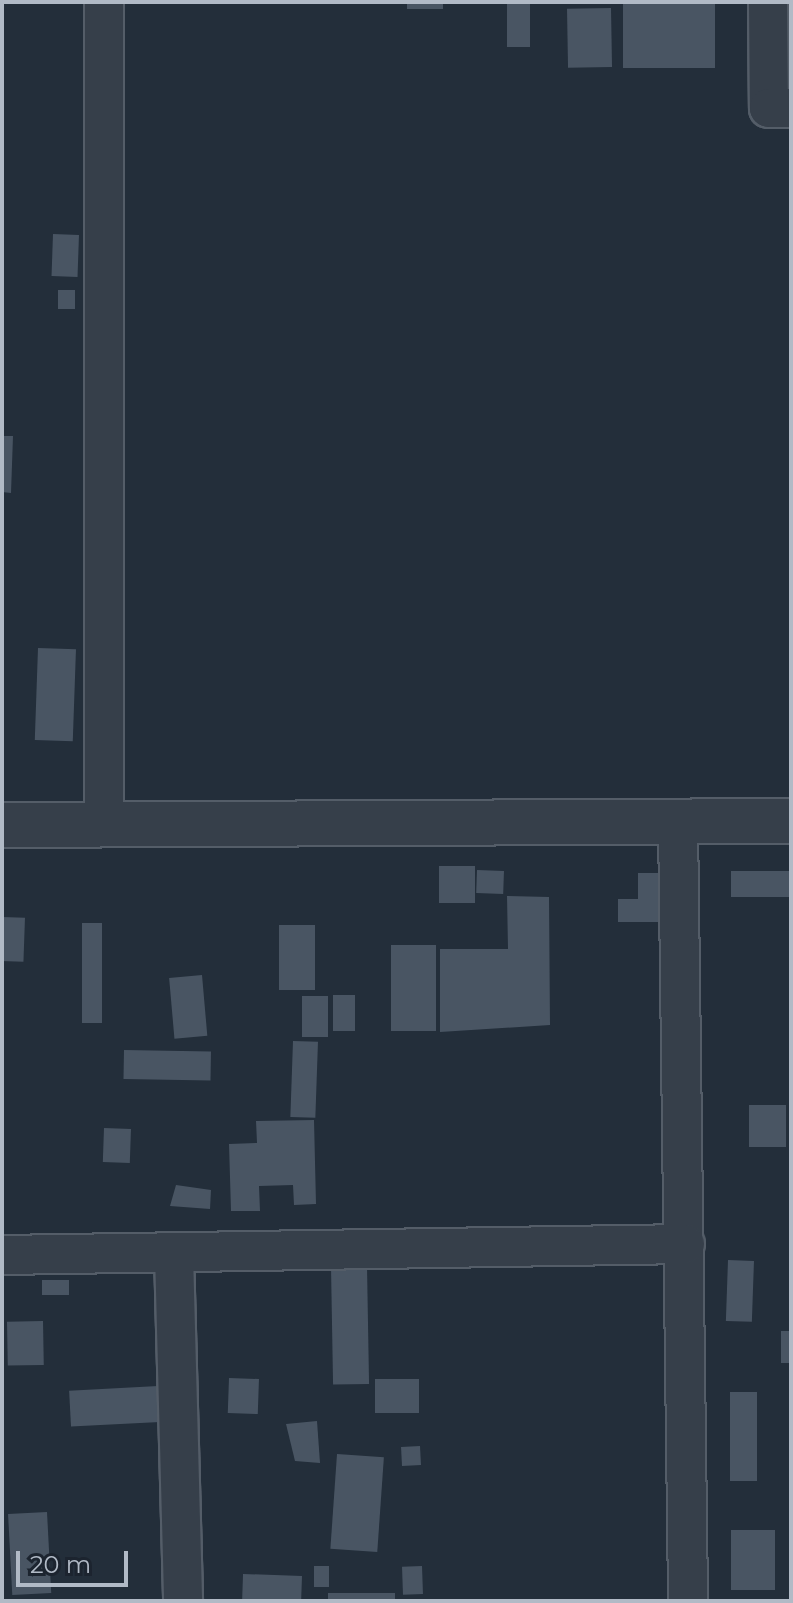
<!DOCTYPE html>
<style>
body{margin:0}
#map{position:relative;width:793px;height:1603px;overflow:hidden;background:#232e3a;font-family:Montserrat,sans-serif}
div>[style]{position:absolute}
.building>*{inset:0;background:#495563;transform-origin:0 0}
.roads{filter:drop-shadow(2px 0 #545d68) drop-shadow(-2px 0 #545d68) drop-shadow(0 2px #545d68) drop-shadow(0 -2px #545d68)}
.minor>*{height:38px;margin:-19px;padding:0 19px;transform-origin:19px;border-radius:19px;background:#363f4a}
.tertiary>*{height:44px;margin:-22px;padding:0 22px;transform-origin:22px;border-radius:22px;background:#363f4a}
span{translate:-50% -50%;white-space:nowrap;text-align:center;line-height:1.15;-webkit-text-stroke:6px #1c242f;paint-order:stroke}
.frame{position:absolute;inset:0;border:4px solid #b1bac6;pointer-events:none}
.scale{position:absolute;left:16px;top:1551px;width:112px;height:36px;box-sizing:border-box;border:4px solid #b1bac6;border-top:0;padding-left:10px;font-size:24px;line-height:28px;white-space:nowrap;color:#b1bac6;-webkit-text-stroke:6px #1c242f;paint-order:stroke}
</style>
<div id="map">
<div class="building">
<div style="left:407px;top:2px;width:36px;height:7px"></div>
<div style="left:507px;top:2px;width:23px;height:45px"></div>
<div style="left:623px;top:2px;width:92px;height:66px"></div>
<div style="left:611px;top:8px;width:59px;height:44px;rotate:89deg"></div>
<div style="left:53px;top:234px;width:26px;height:42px;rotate:2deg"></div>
<div style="left:58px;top:290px;width:17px;height:19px"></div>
<div style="clip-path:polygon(2px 436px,13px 436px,11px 493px,2px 492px)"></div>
<div style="left:38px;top:648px;width:38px;height:92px;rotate:2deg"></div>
<div style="left:439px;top:866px;width:36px;height:37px"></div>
<div style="left:477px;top:870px;width:27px;height:23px;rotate:2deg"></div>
<div style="left:731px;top:871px;width:60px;height:26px"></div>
<div style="clip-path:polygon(638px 873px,660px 873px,661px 922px,618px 922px,618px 899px,638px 899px)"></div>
<div style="clip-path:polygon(507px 896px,549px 897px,550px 1025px,440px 1032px,440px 949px,508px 949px)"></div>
<div style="left:2px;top:917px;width:23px;height:44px;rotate:2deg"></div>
<div style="left:82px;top:923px;width:20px;height:100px"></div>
<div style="left:279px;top:925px;width:36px;height:65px"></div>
<div style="left:391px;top:945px;width:45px;height:86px"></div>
<div style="left:202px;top:975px;width:61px;height:33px;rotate:85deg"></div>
<div style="left:333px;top:995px;width:22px;height:36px"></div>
<div style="left:302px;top:996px;width:26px;height:41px"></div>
<div style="left:293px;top:1041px;width:25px;height:76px;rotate:2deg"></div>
<div style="left:124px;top:1050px;width:87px;height:29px;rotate:1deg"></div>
<div style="left:749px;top:1105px;width:37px;height:42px"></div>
<div style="clip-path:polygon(314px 1120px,316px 1204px,294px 1205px,293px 1185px,259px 1186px,260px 1211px,231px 1211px,229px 1144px,257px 1143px,256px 1121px)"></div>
<div style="left:104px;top:1128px;width:27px;height:34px;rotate:2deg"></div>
<div style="clip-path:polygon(176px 1185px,211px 1190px,210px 1209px,170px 1206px)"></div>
<div style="left:728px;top:1260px;width:26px;height:61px;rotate:2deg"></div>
<div style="left:367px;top:1266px;width:118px;height:36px;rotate:89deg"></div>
<div style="left:42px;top:1280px;width:27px;height:15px"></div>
<div style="left:43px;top:1321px;width:44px;height:36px;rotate:89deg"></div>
<div style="left:781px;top:1331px;width:10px;height:32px"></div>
<div style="left:229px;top:1378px;width:30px;height:35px;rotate:2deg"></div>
<div style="left:419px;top:1379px;width:34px;height:44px;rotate:90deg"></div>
<div style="left:158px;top:1386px;width:36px;height:89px;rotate:87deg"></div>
<div style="left:730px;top:1392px;width:27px;height:89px"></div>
<div style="clip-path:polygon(317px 1421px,320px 1463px,295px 1461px,286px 1424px)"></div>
<div style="left:420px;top:1446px;width:19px;height:19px;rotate:87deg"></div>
<div style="left:337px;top:1454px;width:47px;height:95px;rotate:4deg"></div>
<div style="left:47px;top:1512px;width:81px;height:39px;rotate:87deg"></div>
<div style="left:731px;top:1530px;width:44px;height:60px"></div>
<div style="left:314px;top:1566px;width:15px;height:21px"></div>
<div style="left:422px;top:1566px;width:28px;height:20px;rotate:88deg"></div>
<div style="left:302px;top:1576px;width:25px;height:59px;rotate:92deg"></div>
<div style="left:395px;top:1593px;width:8px;height:67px;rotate:90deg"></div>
</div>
<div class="roads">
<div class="minor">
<div style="left:768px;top:2px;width:106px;rotate:89.5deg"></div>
<div style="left:769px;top:108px;width:22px"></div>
<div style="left:678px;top:822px;width:779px;rotate:89.26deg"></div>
<div style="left:104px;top:824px;width:822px;rotate:-90deg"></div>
<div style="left:174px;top:1253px;width:348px;rotate:88.5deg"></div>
<div style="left:2px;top:1255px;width:683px;rotate:-0.92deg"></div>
</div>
<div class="tertiary">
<div style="left:2px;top:825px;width:789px;rotate:-0.29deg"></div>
</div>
</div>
<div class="frame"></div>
<div class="scale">20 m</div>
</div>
